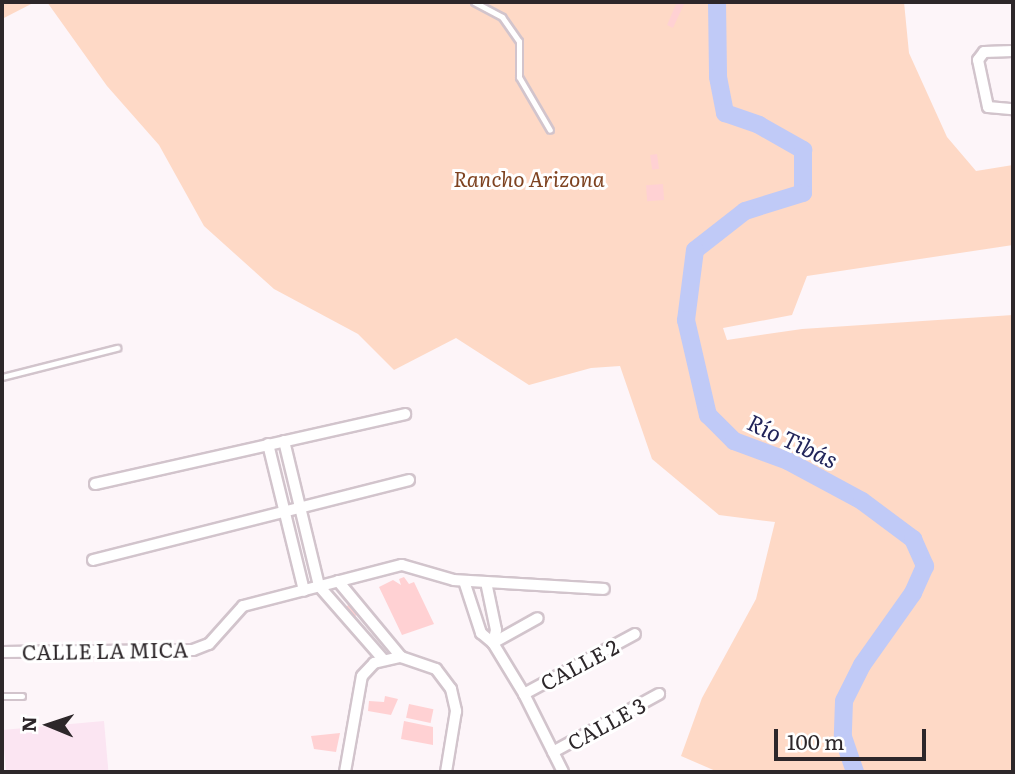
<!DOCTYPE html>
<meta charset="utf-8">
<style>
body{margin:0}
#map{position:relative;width:1015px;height:774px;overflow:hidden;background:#fdf5f9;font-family:Literata,serif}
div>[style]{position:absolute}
.built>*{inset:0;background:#fbe5f2;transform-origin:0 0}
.green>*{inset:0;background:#fed9c6}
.river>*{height:18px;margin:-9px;padding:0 9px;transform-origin:9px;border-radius:9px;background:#c0caf7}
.building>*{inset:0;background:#ffd1d3;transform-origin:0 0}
.roads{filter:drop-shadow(2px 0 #d2c4cc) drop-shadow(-2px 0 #d2c4cc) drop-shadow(0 2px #d2c4cc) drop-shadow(0 -2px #d2c4cc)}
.service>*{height:5px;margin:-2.5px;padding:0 2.5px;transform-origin:2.5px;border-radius:2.5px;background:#fff}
.minor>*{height:10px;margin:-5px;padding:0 5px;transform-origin:5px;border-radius:5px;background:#fff}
span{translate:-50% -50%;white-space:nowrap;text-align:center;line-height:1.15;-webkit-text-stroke:6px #fff;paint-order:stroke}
.park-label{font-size:21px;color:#7e4321;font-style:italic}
.street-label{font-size:21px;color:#2d272a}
.water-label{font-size:23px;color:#21255a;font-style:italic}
.frame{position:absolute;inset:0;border:4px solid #2d272a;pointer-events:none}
.north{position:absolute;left:14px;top:690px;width:70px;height:70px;-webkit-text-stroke:5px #fff;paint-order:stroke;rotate:272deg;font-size:19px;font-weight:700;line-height:28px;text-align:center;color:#2d272a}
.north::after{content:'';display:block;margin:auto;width:24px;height:32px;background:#2d272a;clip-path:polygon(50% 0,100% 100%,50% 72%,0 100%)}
.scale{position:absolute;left:774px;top:729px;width:152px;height:32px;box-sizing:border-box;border:4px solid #2d272a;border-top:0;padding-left:9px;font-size:21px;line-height:24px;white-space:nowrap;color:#2d272a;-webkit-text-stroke:5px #fff;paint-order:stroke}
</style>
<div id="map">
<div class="built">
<div style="left:104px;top:721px;width:49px;height:102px;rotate:85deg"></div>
</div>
<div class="green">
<div style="clip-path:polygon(2px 2px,35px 2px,2px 19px)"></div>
<div style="clip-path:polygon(47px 2px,904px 2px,909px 53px,947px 137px,976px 171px,1013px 165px,1013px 245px,807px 276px,792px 315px,723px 328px,727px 340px,802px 329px,1013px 315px,1013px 772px,718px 772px,681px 756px,702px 698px,756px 599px,775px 522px,719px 515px,652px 459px,620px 366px,591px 368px,529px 385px,456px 338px,394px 370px,358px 334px,274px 289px,204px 226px,159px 145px,107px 86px)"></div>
</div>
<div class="river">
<div style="left:717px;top:2px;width:75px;rotate:89.2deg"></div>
<div style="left:718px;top:77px;width:37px;rotate:79deg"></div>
<div style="left:725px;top:113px;width:36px;rotate:19deg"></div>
<div style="left:759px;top:125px;width:51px;rotate:29.6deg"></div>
<div style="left:803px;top:150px;width:43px;rotate:90deg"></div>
<div style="left:803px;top:193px;width:61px;rotate:162.8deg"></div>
<div style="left:745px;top:211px;width:63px;rotate:142deg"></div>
<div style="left:695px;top:250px;width:71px;rotate:97.3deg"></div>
<div style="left:686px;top:320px;width:98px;rotate:77deg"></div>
<div style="left:708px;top:415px;width:37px;rotate:45deg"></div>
<div style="left:734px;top:441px;width:58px;rotate:20.3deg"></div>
<div style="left:788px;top:461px;width:84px;rotate:28.4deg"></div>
<div style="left:862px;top:501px;width:64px;rotate:36.7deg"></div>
<div style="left:913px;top:539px;width:30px;rotate:66deg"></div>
<div style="left:925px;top:566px;width:30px;rotate:114deg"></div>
<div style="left:913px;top:593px;width:88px;rotate:125.3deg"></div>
<div style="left:862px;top:665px;width:40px;rotate:116.6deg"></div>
<div style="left:844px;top:701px;width:36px;rotate:92deg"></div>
<div style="left:843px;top:737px;width:37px;rotate:71deg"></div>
</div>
<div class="building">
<div style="clip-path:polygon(677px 2px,685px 2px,673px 28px,667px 25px)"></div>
<div style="left:657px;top:154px;width:15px;height:7px;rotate:82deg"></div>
<div style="left:663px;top:184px;width:16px;height:17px;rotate:86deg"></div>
<div style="clip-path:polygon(404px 577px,409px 584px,414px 582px,434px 624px,402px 635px,379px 587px,393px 580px,401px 585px,399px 579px)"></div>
<div style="left:352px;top:602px;width:13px;height:16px;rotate:51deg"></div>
<div style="clip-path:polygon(385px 696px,398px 699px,391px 715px,368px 711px,369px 701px,384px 702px)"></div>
<div style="left:409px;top:704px;width:25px;height:14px;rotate:12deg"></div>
<div style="clip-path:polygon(404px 721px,433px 727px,433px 745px,401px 739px)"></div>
<div style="clip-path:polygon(340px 733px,336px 752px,314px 749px,311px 736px)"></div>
</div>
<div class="roads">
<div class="service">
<div style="left:474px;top:2px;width:32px;rotate:28deg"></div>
<div style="left:502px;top:17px;width:29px;rotate:55deg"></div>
<div style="left:519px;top:41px;width:36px;rotate:90deg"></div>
<div style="left:519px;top:77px;width:61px;rotate:59.7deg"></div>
<div style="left:2px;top:377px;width:119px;rotate:-14.2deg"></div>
<div style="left:2px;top:696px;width:20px"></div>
</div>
<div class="minor">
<div style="left:1013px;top:51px;width:29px;rotate:178deg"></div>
<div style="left:984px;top:52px;width:10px;rotate:127deg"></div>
<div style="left:978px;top:60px;width:48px;rotate:78deg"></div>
<div style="left:988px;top:107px;width:25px;rotate:5deg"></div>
<div style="left:284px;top:441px;width:149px;rotate:76.4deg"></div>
<div style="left:319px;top:586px;width:97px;rotate:48.8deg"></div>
<div style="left:268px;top:444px;width:151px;rotate:76.2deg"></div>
<div style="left:95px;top:484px;width:318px;rotate:-12.7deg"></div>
<div style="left:93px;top:560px;width:326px;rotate:-14.2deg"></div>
<div style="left:338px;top:581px;width:99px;rotate:50.3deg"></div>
<div style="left:464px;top:581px;width:55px;rotate:71.9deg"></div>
<div style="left:481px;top:633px;width:16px;rotate:40deg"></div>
<div style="left:493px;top:643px;width:60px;rotate:58.7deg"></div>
<div style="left:524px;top:694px;width:87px;rotate:63.4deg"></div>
<div style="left:486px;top:582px;width:49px;rotate:78.2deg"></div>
<div style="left:496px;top:630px;width:13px;rotate:103deg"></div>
<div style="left:493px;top:643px;width:51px;rotate:-29.1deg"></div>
<div style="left:2px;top:652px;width:191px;rotate:-0.6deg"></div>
<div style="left:193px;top:650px;width:17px;rotate:-21deg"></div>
<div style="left:209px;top:644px;width:51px;rotate:-48.2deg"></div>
<div style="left:243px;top:606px;width:164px;rotate:-14.5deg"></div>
<div style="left:402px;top:565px;width:54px;rotate:16.1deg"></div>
<div style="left:454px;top:580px;width:150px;rotate:3.4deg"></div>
<div style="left:524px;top:694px;width:126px;rotate:-28.4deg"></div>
<div style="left:553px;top:752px;width:121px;rotate:-28.7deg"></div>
<div style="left:345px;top:772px;width:97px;rotate:-80deg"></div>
<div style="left:362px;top:676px;width:18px;rotate:-47deg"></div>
<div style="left:374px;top:663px;width:28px;rotate:-13deg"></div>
<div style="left:401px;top:657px;width:37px;rotate:19deg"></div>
<div style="left:436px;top:669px;width:25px;rotate:53deg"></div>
<div style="left:451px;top:689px;width:23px;rotate:77deg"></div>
<div style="left:456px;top:711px;width:62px;rotate:99.3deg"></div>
</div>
</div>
<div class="park-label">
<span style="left:529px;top:178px">Rancho Arizona</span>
</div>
<div class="street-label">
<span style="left:105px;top:650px;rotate:-1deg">CALLE LA MICA</span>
<span style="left:579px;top:664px;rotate:-28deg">CALLE 2</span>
<span style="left:606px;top:723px;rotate:-29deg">CALLE 3</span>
</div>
<div class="water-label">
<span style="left:793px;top:440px;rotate:25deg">Río Tibás</span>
</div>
<div class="frame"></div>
<div class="north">N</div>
<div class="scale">100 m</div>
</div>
